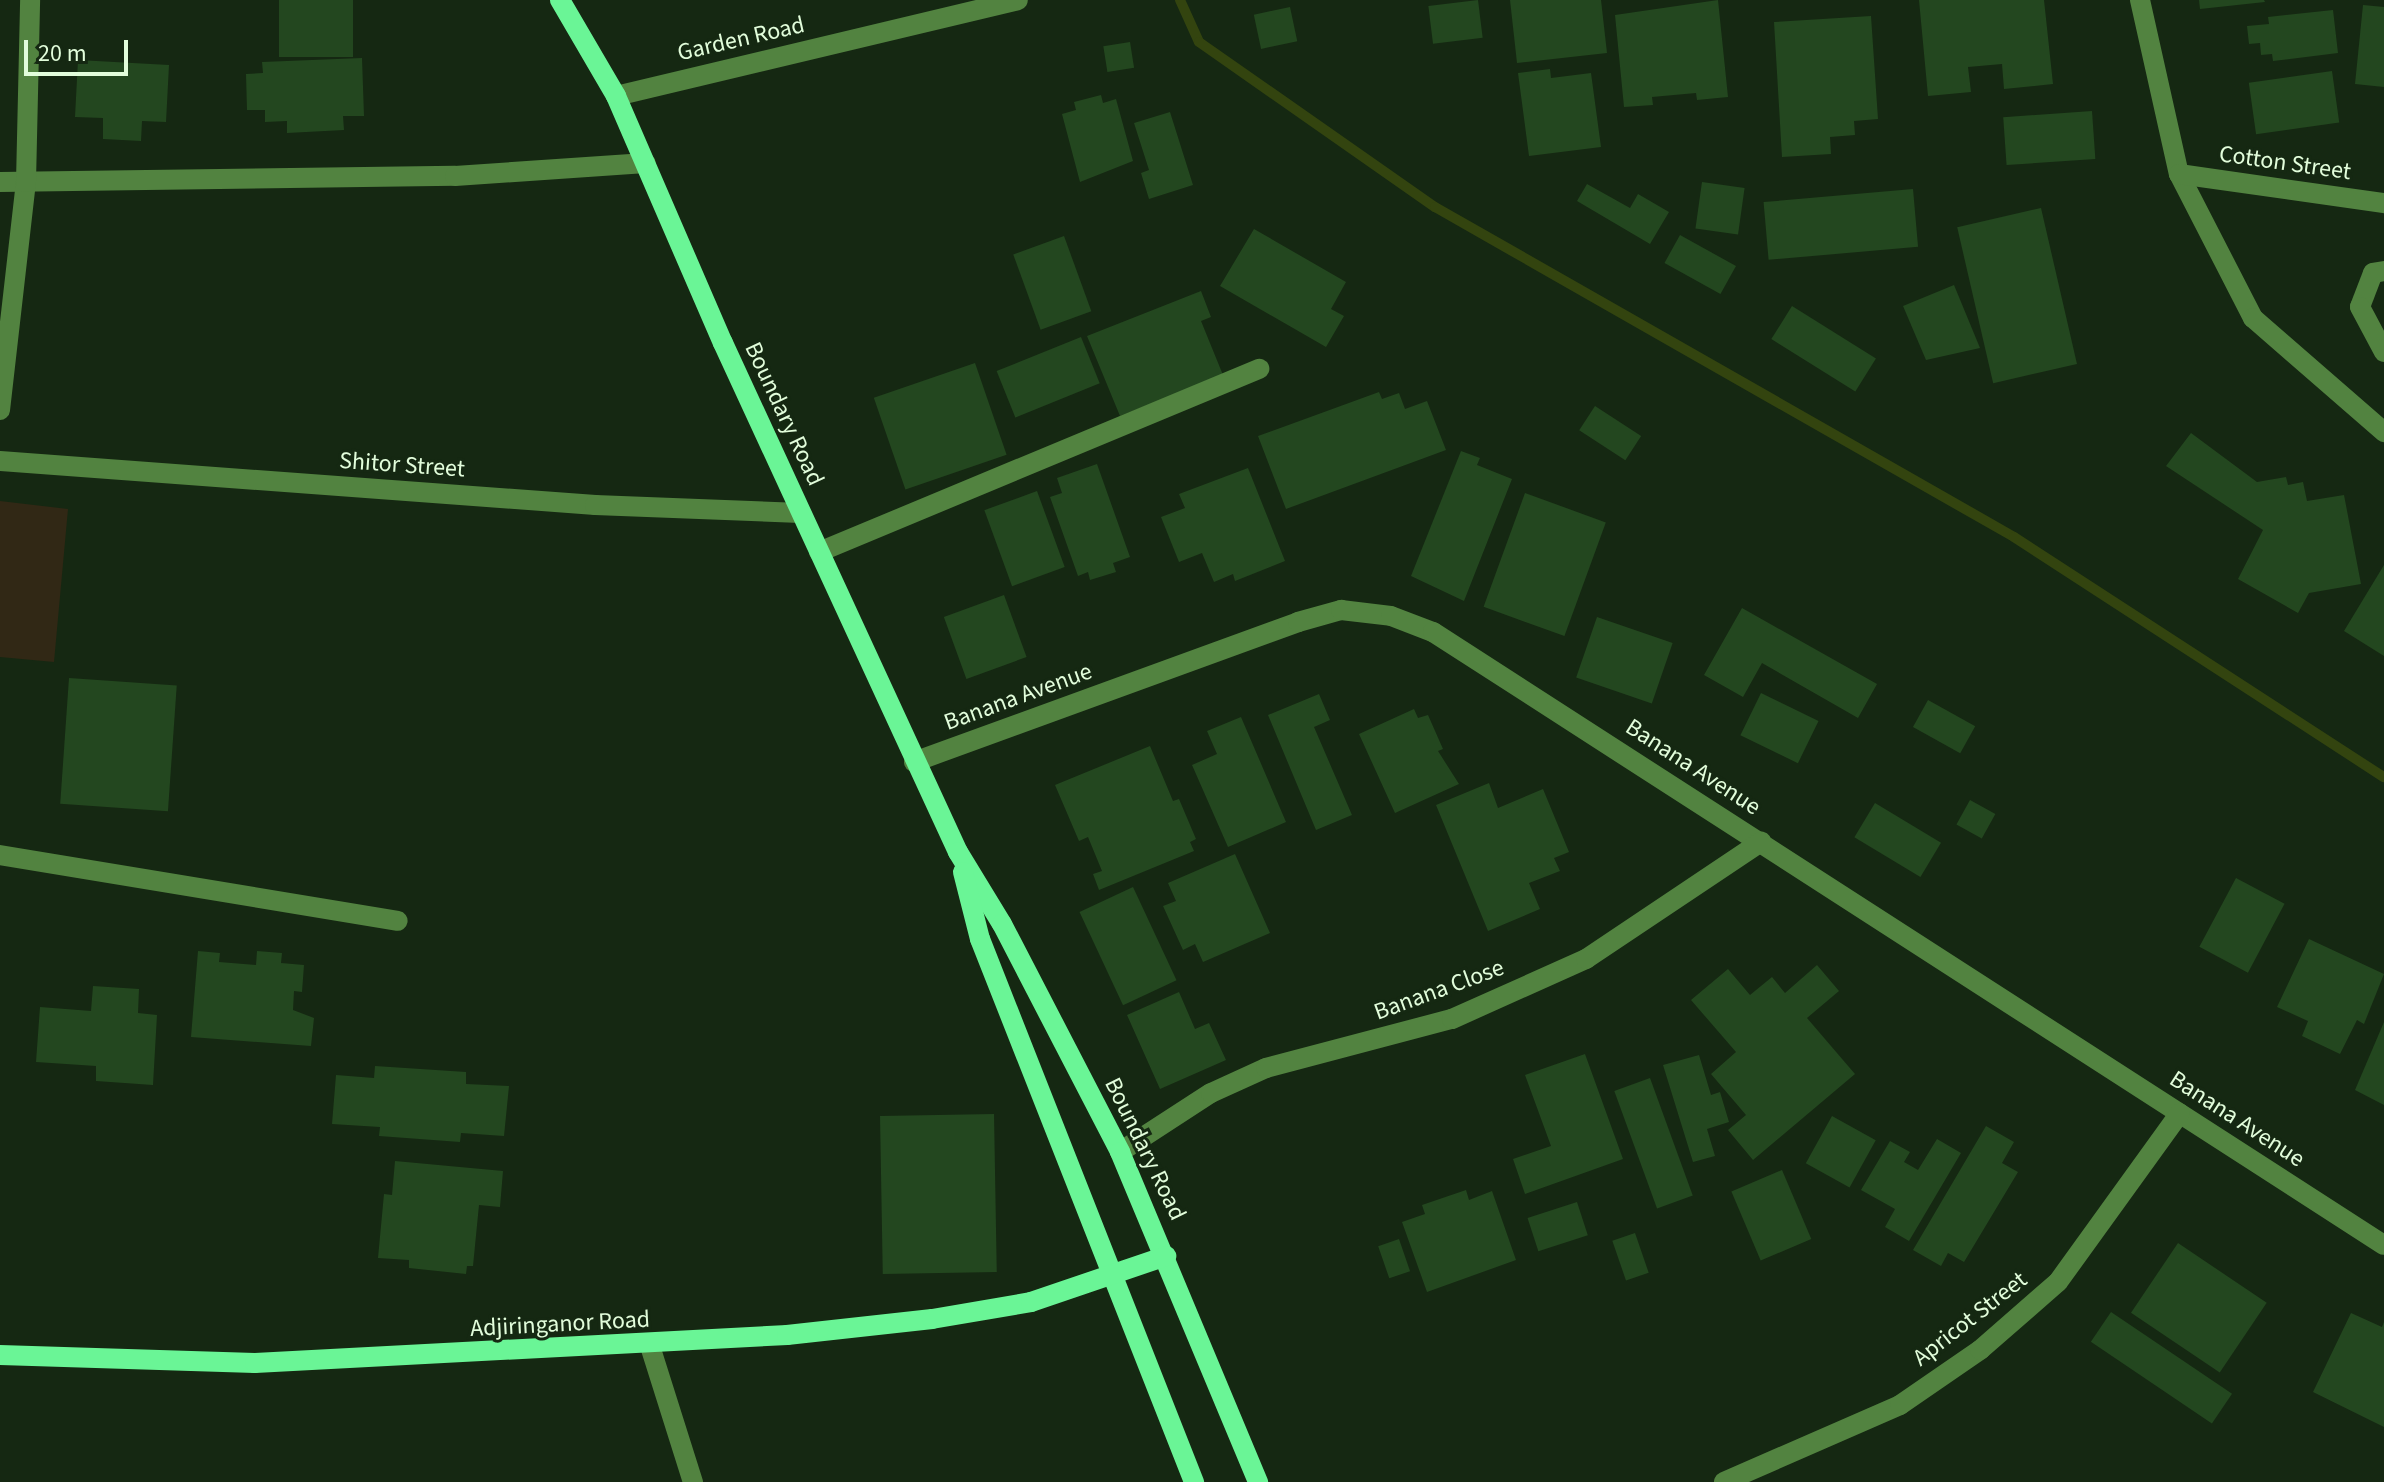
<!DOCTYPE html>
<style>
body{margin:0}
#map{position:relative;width:2384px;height:1482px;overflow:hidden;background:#152812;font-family:"Source Sans 3",sans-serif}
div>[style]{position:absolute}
.green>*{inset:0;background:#312815}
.stream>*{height:10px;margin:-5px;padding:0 5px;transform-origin:5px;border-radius:5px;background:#33440f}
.building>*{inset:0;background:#23471f;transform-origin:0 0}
.minor>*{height:20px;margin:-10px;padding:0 10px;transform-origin:10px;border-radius:10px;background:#528340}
.major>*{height:20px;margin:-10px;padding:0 10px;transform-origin:10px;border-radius:10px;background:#6af596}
span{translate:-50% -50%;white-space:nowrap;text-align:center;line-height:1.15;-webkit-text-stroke:6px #152812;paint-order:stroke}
.street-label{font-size:24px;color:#e2fddb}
.scale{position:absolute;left:24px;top:40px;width:104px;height:36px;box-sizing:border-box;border:4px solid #e2fddb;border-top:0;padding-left:10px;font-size:24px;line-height:28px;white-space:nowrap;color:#e2fddb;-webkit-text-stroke:6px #152812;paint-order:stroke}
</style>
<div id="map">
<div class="green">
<div style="clip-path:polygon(0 501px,68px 509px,54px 662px,0 657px)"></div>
</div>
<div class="stream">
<div style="left:1180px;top:0;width:46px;rotate:65.7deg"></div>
<div style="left:1199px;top:42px;width:288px;rotate:35deg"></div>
<div style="left:1435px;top:207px;width:666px;rotate:29.68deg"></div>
<div style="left:2014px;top:537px;width:441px;rotate:33deg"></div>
</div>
<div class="building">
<div style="left:279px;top:0;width:74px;height:57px"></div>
<div style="left:1478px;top:0;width:38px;height:50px;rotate:83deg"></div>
<div style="clip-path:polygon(1510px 0,1601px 0,1607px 53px,1517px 63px)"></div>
<div style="clip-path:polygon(1718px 0,1728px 97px,1697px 100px,1696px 93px,1652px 97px,1653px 105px,1624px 107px,1615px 15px)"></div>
<div style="clip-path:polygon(1919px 0,2044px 0,2053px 84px,2004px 89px,2002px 64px,1968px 67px,1971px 92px,1928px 96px)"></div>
<div style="clip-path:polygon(2199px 0,2264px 0,2265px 2px,2200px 9px)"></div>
<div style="clip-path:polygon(2363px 5px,2384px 7px,2384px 87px,2355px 84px)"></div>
<div style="left:1290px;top:7px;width:35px;height:37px;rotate:78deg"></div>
<div style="clip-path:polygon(2333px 10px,2338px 53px,2273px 61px,2272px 54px,2261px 55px,2260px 43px,2249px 44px,2247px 26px,2269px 24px,2268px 17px)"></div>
<div style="clip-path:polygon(1871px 16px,1878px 119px,1854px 121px,1855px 135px,1830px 137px,1831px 154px,1782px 157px,1774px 22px)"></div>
<div style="left:1130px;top:42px;width:26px;height:27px;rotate:81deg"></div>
<div style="clip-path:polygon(362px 58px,364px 116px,343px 116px,344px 130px,287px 133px,287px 121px,265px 122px,265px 110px,247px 110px,246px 74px,263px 73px,262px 62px)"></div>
<div style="clip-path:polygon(78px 60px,169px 65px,166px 122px,142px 121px,141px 141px,103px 139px,103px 118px,75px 117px)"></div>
<div style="clip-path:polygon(1550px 69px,1551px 78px,1591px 73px,1601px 147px,1529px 156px,1518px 73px)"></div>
<div style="left:2332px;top:71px;width:52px;height:84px;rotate:82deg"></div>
<div style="clip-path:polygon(1101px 95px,1103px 103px,1116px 99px,1133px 161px,1080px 182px,1062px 114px,1076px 110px,1074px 102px)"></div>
<div style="left:2092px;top:111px;width:48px;height:89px;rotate:86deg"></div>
<div style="clip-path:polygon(1170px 112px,1193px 185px,1149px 199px,1141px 173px,1149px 170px,1134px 123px)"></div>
<div style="left:1702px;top:182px;width:43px;height:47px;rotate:8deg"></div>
<div style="clip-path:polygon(1587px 184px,1630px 208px,1638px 194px,1669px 212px,1650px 244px,1577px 201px)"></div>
<div style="left:1913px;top:189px;width:58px;height:150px;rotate:85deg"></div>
<div style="left:2041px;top:208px;width:160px;height:86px;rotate:77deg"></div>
<div style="clip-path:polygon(1254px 229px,1346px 282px,1331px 309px,1344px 316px,1326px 347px,1220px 286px)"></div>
<div style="left:1680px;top:235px;width:64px;height:32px;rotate:29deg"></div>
<div style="left:1064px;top:236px;width:80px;height:54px;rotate:70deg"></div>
<div style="clip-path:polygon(1954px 285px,1980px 348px,1926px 360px,1903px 306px)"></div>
<div style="clip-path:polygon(1201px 291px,1211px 317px,1201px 321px,1223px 375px,1120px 416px,1087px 336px)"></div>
<div style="left:1792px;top:306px;width:99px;height:39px;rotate:32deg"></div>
<div style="left:1081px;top:337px;width:50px;height:91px;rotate:68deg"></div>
<div style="left:975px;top:363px;width:97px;height:107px;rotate:71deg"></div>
<div style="clip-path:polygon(1379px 392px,1382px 399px,1399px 393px,1405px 409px,1427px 401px,1446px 450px,1286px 509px,1258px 436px)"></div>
<div style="left:1595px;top:406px;width:55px;height:29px;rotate:33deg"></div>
<div style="clip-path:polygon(2191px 433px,2257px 482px,2286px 477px,2288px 485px,2303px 482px,2307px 501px,2344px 495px,2361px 584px,2309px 593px,2298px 613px,2238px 579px,2263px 530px,2166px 466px)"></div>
<div style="clip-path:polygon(1461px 451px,1480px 458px,1477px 465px,1512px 479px,1464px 601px,1411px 576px)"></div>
<div style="clip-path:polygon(1097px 464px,1130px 557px,1113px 563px,1116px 572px,1090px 580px,1088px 572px,1078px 576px,1050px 497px,1062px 493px,1057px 478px)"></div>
<div style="clip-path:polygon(1248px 468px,1285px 561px,1235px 581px,1233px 574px,1214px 582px,1202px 553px,1179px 562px,1161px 517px,1185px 508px,1179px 494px)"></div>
<div style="left:1037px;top:491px;width:81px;height:56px;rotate:70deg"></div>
<div style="left:1525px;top:493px;width:86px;height:121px;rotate:20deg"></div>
<div style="clip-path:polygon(2384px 565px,2384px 656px,2344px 631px)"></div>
<div style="left:1004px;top:595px;width:66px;height:64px;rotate:70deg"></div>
<div style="clip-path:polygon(1742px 608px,1877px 684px,1858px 718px,1762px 663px,1743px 697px,1704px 675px)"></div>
<div style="left:1597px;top:617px;width:80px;height:64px;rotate:19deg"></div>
<div style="left:69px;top:678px;width:108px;height:126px;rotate:4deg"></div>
<div style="left:1761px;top:693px;width:64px;height:47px;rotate:26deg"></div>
<div style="clip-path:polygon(1319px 694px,1330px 720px,1314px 727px,1352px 815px,1316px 830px,1268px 715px)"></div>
<div style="left:1928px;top:700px;width:54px;height:31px;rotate:29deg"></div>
<div style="clip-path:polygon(1414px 709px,1418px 718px,1428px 715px,1443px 749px,1438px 751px,1459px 784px,1395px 813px,1359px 734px)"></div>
<div style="clip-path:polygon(1241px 717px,1286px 822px,1228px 847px,1192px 765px,1217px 754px,1207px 731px)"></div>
<div style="clip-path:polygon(1150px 746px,1173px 801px,1179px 799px,1196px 839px,1190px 842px,1194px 851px,1099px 890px,1093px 874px,1102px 871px,1088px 837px,1079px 841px,1055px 785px)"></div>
<div style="clip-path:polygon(1489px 783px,1498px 808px,1543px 789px,1569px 852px,1554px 858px,1560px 871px,1529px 883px,1540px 909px,1488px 931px,1436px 805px)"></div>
<div style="left:1970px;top:800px;width:29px;height:28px;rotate:29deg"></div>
<div style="left:1875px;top:803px;width:77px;height:40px;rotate:31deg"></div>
<div style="clip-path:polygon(1235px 854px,1270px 933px,1203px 962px,1195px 944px,1183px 950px,1163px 906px,1176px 901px,1168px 883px)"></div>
<div style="left:2236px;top:878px;width:55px;height:78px;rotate:28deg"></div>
<div style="left:1133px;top:887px;width:103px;height:59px;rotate:65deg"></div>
<div style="clip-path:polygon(2309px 939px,2384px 974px,2364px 1024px,2357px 1020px,2340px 1054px,2302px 1036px,2308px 1021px,2277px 1007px)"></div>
<div style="clip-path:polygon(198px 951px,220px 953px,219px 962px,256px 965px,257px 951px,282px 953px,281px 963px,304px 965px,302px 992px,294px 991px,293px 1010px,314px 1018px,311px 1046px,191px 1037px)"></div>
<div style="clip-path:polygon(1817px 965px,1839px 991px,1807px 1018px,1855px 1074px,1753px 1160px,1728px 1130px,1746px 1115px,1711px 1074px,1736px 1052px,1691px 1000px,1728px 969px,1750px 995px,1772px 977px,1785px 993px)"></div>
<div style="clip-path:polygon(93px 986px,139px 989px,138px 1013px,157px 1015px,153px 1085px,96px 1081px,96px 1066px,36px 1062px,40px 1007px,91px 1011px)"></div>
<div style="clip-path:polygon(1179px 992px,1195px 1029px,1209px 1023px,1226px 1060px,1160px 1089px,1127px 1015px)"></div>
<div style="clip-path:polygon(2384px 1022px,2384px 1105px,2355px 1090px)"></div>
<div style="clip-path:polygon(1585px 1054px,1623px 1159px,1525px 1194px,1513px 1159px,1551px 1146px,1525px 1075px)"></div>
<div style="clip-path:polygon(1699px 1055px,1711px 1095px,1720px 1092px,1729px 1122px,1707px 1129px,1715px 1156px,1693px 1162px,1663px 1065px)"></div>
<div style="clip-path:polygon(375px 1066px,466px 1072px,466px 1084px,509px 1086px,504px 1136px,461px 1133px,460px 1142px,379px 1136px,380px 1127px,332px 1124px,336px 1075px,374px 1078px)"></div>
<div style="left:1650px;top:1078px;width:125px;height:38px;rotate:70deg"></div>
<div style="left:994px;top:1114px;width:158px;height:114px;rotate:89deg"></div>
<div style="left:1832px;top:1116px;width:50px;height:54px;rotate:29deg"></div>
<div style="clip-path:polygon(1986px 1126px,2014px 1142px,2002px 1163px,2018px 1172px,1964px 1262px,1948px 1253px,1941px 1266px,1913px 1250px)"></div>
<div style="clip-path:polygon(1937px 1139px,1961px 1153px,1909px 1241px,1885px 1227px,1895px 1209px,1861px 1190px,1890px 1141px,1910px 1152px,1904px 1162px,1918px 1170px)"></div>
<div style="clip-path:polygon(395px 1161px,503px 1171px,500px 1207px,479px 1205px,473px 1266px,467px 1266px,466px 1274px,409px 1268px,409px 1260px,378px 1258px,384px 1194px,392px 1195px)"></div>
<div style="left:1782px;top:1170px;width:75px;height:55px;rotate:67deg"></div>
<div style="clip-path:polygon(1466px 1190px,1469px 1200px,1492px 1191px,1516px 1260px,1427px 1292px,1402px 1222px,1425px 1214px,1422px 1205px)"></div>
<div style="left:1577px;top:1202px;width:35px;height:52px;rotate:72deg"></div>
<div style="left:1635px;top:1233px;width:42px;height:24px;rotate:71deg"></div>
<div style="left:1399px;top:1239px;width:34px;height:22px;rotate:71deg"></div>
<div style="left:2178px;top:1243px;width:107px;height:84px;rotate:34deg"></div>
<div style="left:2111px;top:1312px;width:146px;height:36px;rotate:34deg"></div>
<div style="clip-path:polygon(2351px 1313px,2382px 1327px,2384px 1322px,2384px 1427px,2313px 1392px)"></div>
</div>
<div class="minor">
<div style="left:2140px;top:0;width:178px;rotate:77.4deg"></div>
<div style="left:2179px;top:174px;width:162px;rotate:62.8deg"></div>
<div style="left:2253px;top:318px;width:174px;rotate:41deg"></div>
<div style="left:616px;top:96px;width:413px;rotate:-13.4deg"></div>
<div style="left:2179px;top:174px;width:207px;rotate:8.1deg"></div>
<div style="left:0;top:182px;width:455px;rotate:-0.8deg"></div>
<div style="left:455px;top:176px;width:191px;rotate:-3.9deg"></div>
<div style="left:2384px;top:271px;width:11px;rotate:170deg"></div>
<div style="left:2373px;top:273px;width:36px;rotate:111deg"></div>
<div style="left:2360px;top:307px;width:51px;rotate:61.9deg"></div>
<div style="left:0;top:410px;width:229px;rotate:-83.5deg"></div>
<div style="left:26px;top:182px;width:182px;rotate:-88.7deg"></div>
<div style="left:0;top:461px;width:597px;rotate:4.23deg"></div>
<div style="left:595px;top:505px;width:206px;rotate:2.2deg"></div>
<div style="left:819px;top:552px;width:477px;rotate:-22.6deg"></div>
<div style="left:914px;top:762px;width:409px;rotate:-20deg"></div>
<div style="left:1298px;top:622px;width:45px;rotate:-15.6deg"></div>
<div style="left:1341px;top:610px;width:50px;rotate:6.8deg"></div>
<div style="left:1391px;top:616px;width:45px;rotate:20.9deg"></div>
<div style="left:1433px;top:632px;width:1131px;rotate:32.81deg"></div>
<div style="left:0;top:855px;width:403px;rotate:9.4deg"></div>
<div style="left:1120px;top:1152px;width:108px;rotate:-33deg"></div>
<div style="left:1211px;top:1093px;width:60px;rotate:-24.4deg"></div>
<div style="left:1266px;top:1068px;width:192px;rotate:-14.8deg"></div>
<div style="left:1452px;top:1019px;width:147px;rotate:-24.1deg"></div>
<div style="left:1586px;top:959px;width:211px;rotate:-33.8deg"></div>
<div style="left:650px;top:1346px;width:143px;rotate:72.5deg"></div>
<div style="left:1724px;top:1482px;width:192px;rotate:-23.6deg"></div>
<div style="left:1900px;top:1405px;width:97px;rotate:-34.5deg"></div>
<div style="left:1980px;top:1350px;width:103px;rotate:-41.1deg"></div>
<div style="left:2058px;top:1282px;width:208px;rotate:-54.2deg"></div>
</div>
<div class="major">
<div style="left:560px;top:0;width:111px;rotate:59.7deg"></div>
<div style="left:616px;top:96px;width:269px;rotate:66.6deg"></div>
<div style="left:723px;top:343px;width:561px;rotate:65.22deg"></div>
<div style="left:958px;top:852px;width:84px;rotate:58.6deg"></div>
<div style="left:1002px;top:924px;width:257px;rotate:62.6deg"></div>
<div style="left:1120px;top:1152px;width:358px;rotate:67.3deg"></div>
<div style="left:963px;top:872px;width:69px;rotate:75.8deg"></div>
<div style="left:980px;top:939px;width:584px;rotate:68.49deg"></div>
<div style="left:0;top:1355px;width:255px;rotate:1.8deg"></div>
<div style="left:255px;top:1363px;width:533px;rotate:-3.01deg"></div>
<div style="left:787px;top:1335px;width:146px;rotate:-6.3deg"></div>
<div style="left:932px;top:1319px;width:100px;rotate:-9.7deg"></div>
<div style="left:1031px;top:1302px;width:143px;rotate:-18.8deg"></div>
</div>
<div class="street-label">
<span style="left:741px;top:39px;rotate:-13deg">Garden Road</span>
<span style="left:2285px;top:163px;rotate:8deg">Cotton Street</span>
<span style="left:784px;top:414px;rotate:65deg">Boundary Road</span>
<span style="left:402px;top:465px;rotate:4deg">Shitor Street</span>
<span style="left:1018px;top:697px;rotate:-20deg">Banana Avenue</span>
<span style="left:1693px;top:767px;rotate:33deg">Banana Avenue</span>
<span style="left:1439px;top:990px;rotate:-20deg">Banana Close</span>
<span style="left:2237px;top:1119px;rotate:33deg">Banana Avenue</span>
<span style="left:1145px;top:1149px;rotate:64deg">Boundary Road</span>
<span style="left:1970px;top:1319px;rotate:-38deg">Apricot Street</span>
<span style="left:560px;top:1324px;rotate:-3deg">Adjiringanor Road</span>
</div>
<div class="scale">20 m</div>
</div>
